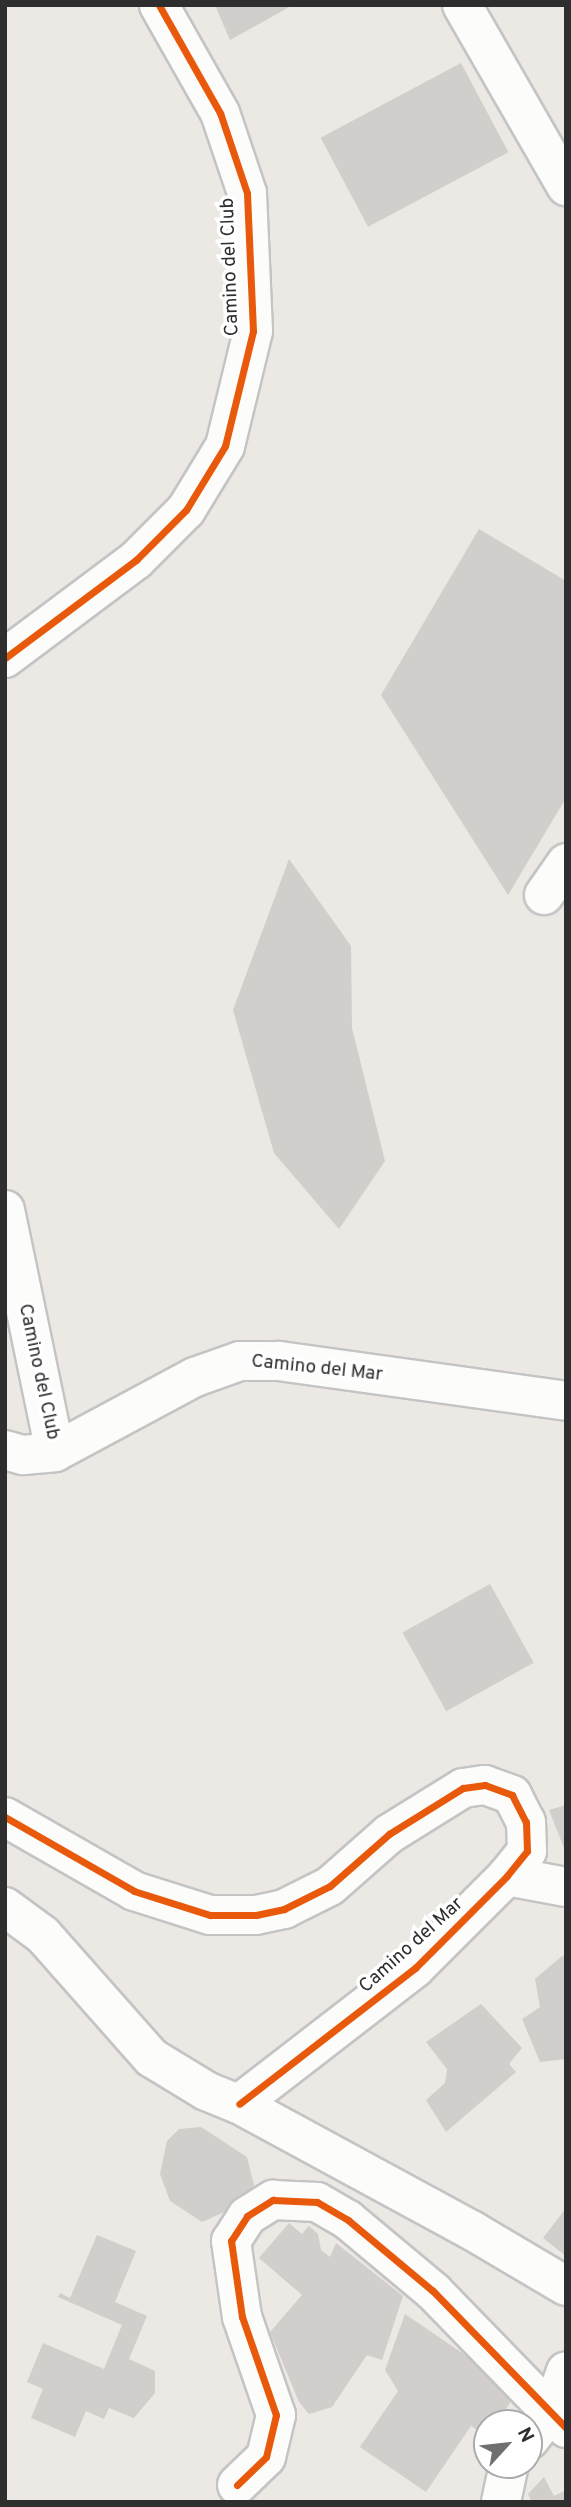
<!DOCTYPE html>
<style>
body{margin:0}
#map{position:relative;width:571px;height:2507px;overflow:hidden;background:#ece8e4;font-family:Overpass,sans-serif}
div>[style]{position:absolute}
.building>*{inset:0;background:#d1cecb;transform-origin:0 0}
.roads{filter:drop-shadow(2px 0 #c5c4c5) drop-shadow(-2px 0 #c5c4c5) drop-shadow(0 2px #c5c4c5) drop-shadow(0 -2px #c5c4c5)}
.minor>*{height:38px;margin:-19px;padding:0 19px;transform-origin:19px;border-radius:19px;background:#fcfcfb}
.cycleway>*{height:7px;margin:-3.5px;padding:0 3.5px;transform-origin:3.5px;border-radius:3.5px;background:#e8590c}
span{translate:-50% -50%;white-space:nowrap;text-align:center;line-height:1.15;-webkit-text-stroke:7px #fff;paint-order:stroke}
.street-label{font-size:19px;color:#2e2e2e}
.frame{position:absolute;inset:0;border:7px solid #2e2e2e;pointer-events:none}
.north{position:absolute;left:473px;top:2409px;width:70px;height:70px;box-sizing:border-box;background:#fff;border:2px solid #ababab;border-radius:50%;rotate:63deg;font-size:19px;font-weight:700;line-height:28px;text-align:center;color:#2e2e2e}
.north::after{content:'';display:block;margin:auto;width:24px;height:32px;background:#706f6e;clip-path:polygon(50% 0,100% 100%,50% 72%,0 100%)}
</style>
<div id="map">
<div class="building">
<div style="clip-path:polygon(215px 5px,293px 5px,230px 40px)"></div>
<div style="left:461px;top:63px;width:101px;height:159px;rotate:62deg"></div>
<div style="clip-path:polygon(479px 529px,566px 581px,566px 798px,508px 895px,381px 695px)"></div>
<div style="clip-path:polygon(289px 859px,351px 946px,352px 1028px,385px 1161px,339px 1229px,274px 1153px,233px 1010px)"></div>
<div style="left:490px;top:1584px;width:90px;height:100px;rotate:61deg"></div>
<div style="clip-path:polygon(566px 1805px,566px 1853px,549px 1810px)"></div>
<div style="clip-path:polygon(562px 1956px,566px 1956px,566px 2059px,540px 2062px,522px 2019px,540px 2007px,535px 1979px)"></div>
<div style="clip-path:polygon(481px 2004px,522px 2048px,509px 2064px,516px 2072px,446px 2132px,426px 2100px,445px 2083px,447px 2069px,426px 2042px)"></div>
<div style="clip-path:polygon(201px 2127px,247px 2157px,254px 2185px,249px 2201px,202px 2222px,170px 2201px,160px 2174px,167px 2141px,179px 2129px)"></div>
<div style="clip-path:polygon(566px 2208px,566px 2256px,543px 2238px)"></div>
<div style="clip-path:polygon(289px 2223px,302px 2234px,309px 2226px,318px 2234px,321px 2250px,330px 2257px,336px 2243px,403px 2296px,382px 2360px,367px 2355px,332px 2407px,309px 2414px,299px 2402px,270px 2332px,302px 2295px,259px 2258px)"></div>
<div style="clip-path:polygon(97px 2235px,136px 2251px,115px 2302px,147px 2316px,129px 2359px,155px 2371px,155px 2393px,134px 2418px,109px 2408px,104px 2419px,86px 2411px,75px 2437px,31px 2418px,43px 2389px,27px 2382px,43px 2343px,104px 2369px,122px 2325px,58px 2297px,60px 2293px,70px 2298px)"></div>
<div style="clip-path:polygon(405px 2314px,518px 2391px,496px 2423px,487px 2423px,487px 2437px,471px 2426px,426px 2492px,360px 2447px,398px 2391px,385px 2370px)"></div>
<div style="clip-path:polygon(544px 2477px,554px 2496px,566px 2490px,566px 2502px,532px 2502px,528px 2494px)"></div>
</div>
<div class="roads">
<div class="minor">
<div style="left:462px;top:5px;width:209px;rotate:60.1deg"></div>
<div style="left:5px;top:658px;width:164px;rotate:-36.8deg"></div>
<div style="left:136px;top:560px;width:71px;rotate:-45deg"></div>
<div style="left:186px;top:510px;width:75px;rotate:-58.6deg"></div>
<div style="left:225px;top:446px;width:118px;rotate:-76.3deg"></div>
<div style="left:253px;top:331px;width:138px;rotate:-92.5deg"></div>
<div style="left:247px;top:193px;width:84px;rotate:-108.6deg"></div>
<div style="left:220px;top:113px;width:124px;rotate:-119.5deg"></div>
<div style="left:544px;top:895px;width:39px;rotate:-55deg"></div>
<div style="left:5px;top:1210px;width:247px;rotate:78.3deg"></div>
<div style="left:5px;top:1450px;width:19px;rotate:16deg"></div>
<div style="left:23px;top:1455px;width:32px;rotate:-5deg"></div>
<div style="left:55px;top:1452px;width:159px;rotate:-28.2deg"></div>
<div style="left:195px;top:1377px;width:48px;rotate:-19.6deg"></div>
<div style="left:240px;top:1361px;width:39px"></div>
<div style="left:279px;top:1361px;width:290px;rotate:7.9deg"></div>
<div style="left:5px;top:1817px;width:149px;rotate:29.8deg"></div>
<div style="left:134px;top:1891px;width:80px;rotate:17.5deg"></div>
<div style="left:210px;top:1915px;width:46px"></div>
<div style="left:256px;top:1915px;width:29px;rotate:-12deg"></div>
<div style="left:284px;top:1909px;width:51px;rotate:-26.6deg"></div>
<div style="left:330px;top:1886px;width:79px;rotate:-41.4deg"></div>
<div style="left:389px;top:1834px;width:87px;rotate:-31.9deg"></div>
<div style="left:463px;top:1788px;width:22px;rotate:-8deg"></div>
<div style="left:485px;top:1785px;width:29px;rotate:20deg"></div>
<div style="left:512px;top:1795px;width:30px;rotate:63deg"></div>
<div style="left:526px;top:1822px;width:29px;rotate:88deg"></div>
<div style="left:527px;top:1851px;width:32px;rotate:129deg"></div>
<div style="left:507px;top:1876px;width:130px;rotate:135deg"></div>
<div style="left:415px;top:1968px;width:222px;rotate:142.3deg"></div>
<div style="left:507px;top:1876px;width:60px;rotate:10.6deg"></div>
<div style="left:5px;top:1907px;width:47px;rotate:36.4deg"></div>
<div style="left:43px;top:1935px;width:164px;rotate:48.5deg"></div>
<div style="left:152px;top:2058px;width:63px;rotate:31.4deg"></div>
<div style="left:206px;top:2091px;width:35px;rotate:22deg"></div>
<div style="left:239px;top:2104px;width:266px;rotate:28.5deg"></div>
<div style="left:473px;top:2231px;width:108px;rotate:30.6deg"></div>
<div style="left:529px;top:2440px;width:37px;rotate:-52deg"></div>
<div style="left:552px;top:2411px;width:42px;rotate:-70.7deg"></div>
<div style="left:237px;top:2485px;width:40px;rotate:-44deg"></div>
<div style="left:266px;top:2457px;width:43px;rotate:-76.6deg"></div>
<div style="left:276px;top:2415px;width:104px;rotate:-109.1deg"></div>
<div style="left:242px;top:2317px;width:77px;rotate:-98.2deg"></div>
<div style="left:231px;top:2241px;width:30px;rotate:-57deg"></div>
<div style="left:247px;top:2216px;width:31px;rotate:-32deg"></div>
<div style="left:273px;top:2200px;width:44px;rotate:2.6deg"></div>
<div style="left:317px;top:2202px;width:36px;rotate:30deg"></div>
<div style="left:348px;top:2220px;width:111px;rotate:39.9deg"></div>
<div style="left:433px;top:2291px;width:191px;rotate:45.8deg"></div>
<div style="left:501px;top:2502px;width:38px;rotate:-78deg"></div>
</div>
</div>
<div class="cycleway">
<div style="left:5px;top:658px;width:164px;rotate:-36.8deg"></div>
<div style="left:136px;top:560px;width:71px;rotate:-45deg"></div>
<div style="left:186px;top:510px;width:75px;rotate:-58.6deg"></div>
<div style="left:225px;top:446px;width:118px;rotate:-76.3deg"></div>
<div style="left:253px;top:331px;width:138px;rotate:-92.5deg"></div>
<div style="left:247px;top:193px;width:84px;rotate:-108.6deg"></div>
<div style="left:220px;top:113px;width:124px;rotate:-119.5deg"></div>
<div style="left:5px;top:1817px;width:149px;rotate:29.8deg"></div>
<div style="left:134px;top:1891px;width:80px;rotate:17.5deg"></div>
<div style="left:210px;top:1915px;width:46px"></div>
<div style="left:256px;top:1915px;width:29px;rotate:-12deg"></div>
<div style="left:284px;top:1909px;width:51px;rotate:-26.6deg"></div>
<div style="left:330px;top:1886px;width:79px;rotate:-41.4deg"></div>
<div style="left:389px;top:1834px;width:87px;rotate:-31.9deg"></div>
<div style="left:463px;top:1788px;width:22px;rotate:-8deg"></div>
<div style="left:485px;top:1785px;width:29px;rotate:20deg"></div>
<div style="left:512px;top:1795px;width:30px;rotate:63deg"></div>
<div style="left:526px;top:1822px;width:29px;rotate:88deg"></div>
<div style="left:527px;top:1851px;width:32px;rotate:129deg"></div>
<div style="left:507px;top:1876px;width:130px;rotate:135deg"></div>
<div style="left:415px;top:1968px;width:222px;rotate:142.3deg"></div>
<div style="left:237px;top:2485px;width:40px;rotate:-44deg"></div>
<div style="left:266px;top:2457px;width:43px;rotate:-76.6deg"></div>
<div style="left:276px;top:2415px;width:104px;rotate:-109.1deg"></div>
<div style="left:242px;top:2317px;width:77px;rotate:-98.2deg"></div>
<div style="left:231px;top:2241px;width:30px;rotate:-57deg"></div>
<div style="left:247px;top:2216px;width:31px;rotate:-32deg"></div>
<div style="left:273px;top:2200px;width:44px;rotate:2.6deg"></div>
<div style="left:317px;top:2202px;width:36px;rotate:30deg"></div>
<div style="left:348px;top:2220px;width:111px;rotate:39.9deg"></div>
<div style="left:433px;top:2291px;width:191px;rotate:45.8deg"></div>
</div>
<div class="street-label">
<span style="left:231px;top:267px;rotate:-92deg">Camino del Club</span>
<span style="left:317px;top:1369px;rotate:6deg">Camino del Mar</span>
<span style="left:38px;top:1372px;rotate:78deg">Camino del Club</span>
<span style="left:412px;top:1946px;rotate:-42deg">Camino del Mar</span>
</div>
<div class="frame"></div>
<div class="north">N</div>
</div>
